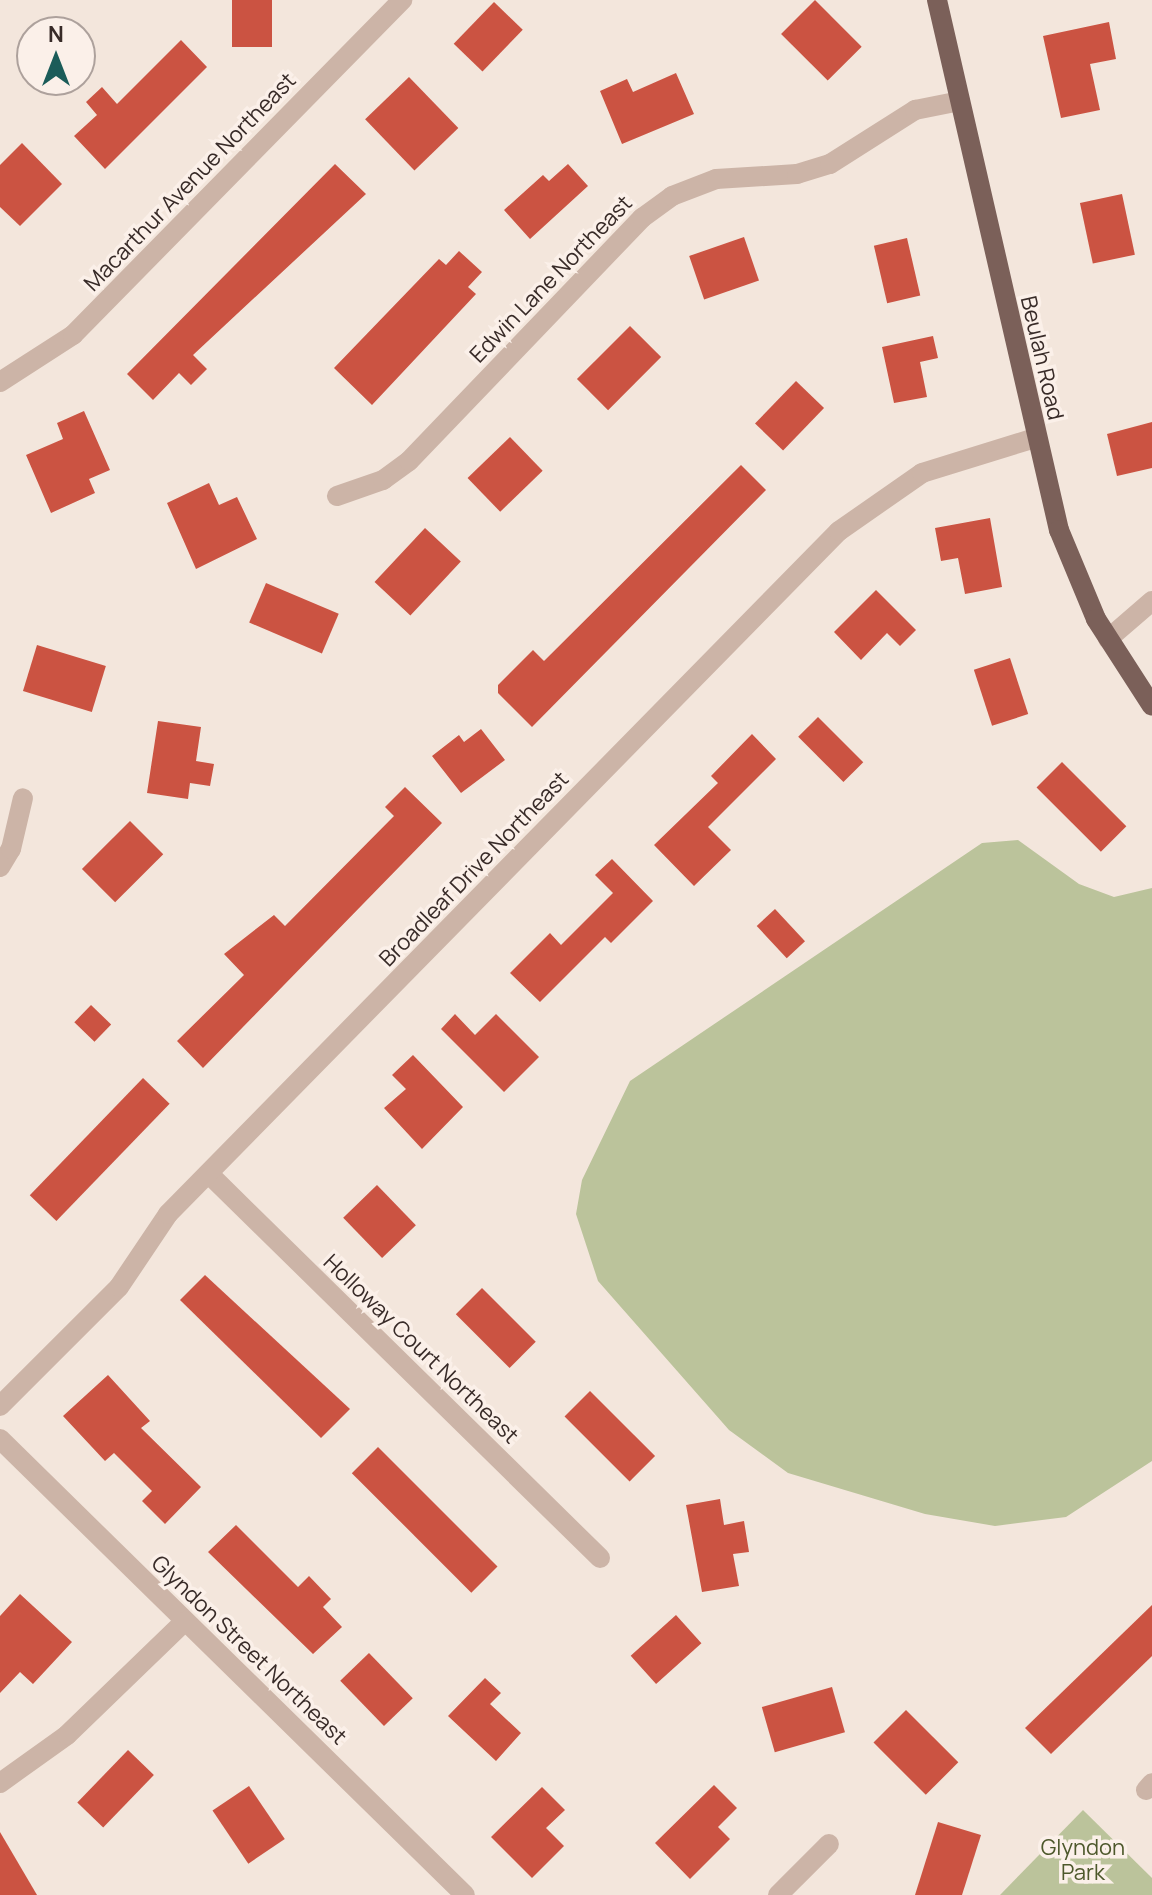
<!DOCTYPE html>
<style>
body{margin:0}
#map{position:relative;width:1152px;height:1895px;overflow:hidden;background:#f3e6dc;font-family:Manrope,sans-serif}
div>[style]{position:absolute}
.green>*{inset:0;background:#bbc39b}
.building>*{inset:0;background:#cb5342;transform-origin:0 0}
.minor>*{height:20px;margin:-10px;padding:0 10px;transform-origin:10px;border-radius:10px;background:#ccb4a7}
.major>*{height:20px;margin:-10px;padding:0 10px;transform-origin:10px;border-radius:10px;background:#7b6059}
span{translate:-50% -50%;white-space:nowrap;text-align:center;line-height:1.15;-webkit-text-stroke:7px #fbf0e9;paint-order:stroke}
.street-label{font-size:22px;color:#382b28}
.park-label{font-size:22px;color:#4d582b}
.north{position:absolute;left:16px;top:16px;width:80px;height:80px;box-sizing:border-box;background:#fbf0e9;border:2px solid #ada19c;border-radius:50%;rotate:0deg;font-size:22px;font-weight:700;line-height:32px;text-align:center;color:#382b28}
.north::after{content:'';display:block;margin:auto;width:28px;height:36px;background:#1b5c59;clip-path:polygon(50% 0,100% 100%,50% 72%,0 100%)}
</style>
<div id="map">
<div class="green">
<div style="clip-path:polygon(1018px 840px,1079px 884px,1114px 897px,1152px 888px,1152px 1461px,1066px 1517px,995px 1526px,925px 1514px,788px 1473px,729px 1430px,598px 1281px,576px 1214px,582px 1180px,630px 1081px,982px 843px)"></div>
<div style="clip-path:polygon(1083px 1810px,1152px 1878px,1152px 1895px,1000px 1895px)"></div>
</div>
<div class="building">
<div style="left:232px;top:0;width:40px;height:47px"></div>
<div style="left:815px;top:0;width:66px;height:48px;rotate:45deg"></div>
<div style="left:494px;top:2px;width:40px;height:58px;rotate:44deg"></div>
<div style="clip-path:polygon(1109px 22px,1116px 59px,1090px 64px,1100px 110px,1061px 118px,1043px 36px)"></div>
<div style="clip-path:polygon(181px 40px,207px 67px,105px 169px,74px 136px,97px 115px,86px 102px,102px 87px,117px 104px)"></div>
<div style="clip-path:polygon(676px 73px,694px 114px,622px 144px,600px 91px,627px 79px,633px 92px)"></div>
<div style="left:409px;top:77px;width:71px;height:61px;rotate:46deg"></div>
<div style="clip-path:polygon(22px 143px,62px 184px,20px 226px,0 207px,0 165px)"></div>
<div style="clip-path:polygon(335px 164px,366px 194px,193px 355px,207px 369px,191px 385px,179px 373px,153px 400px,127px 374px)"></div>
<div style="clip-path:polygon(568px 164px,588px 186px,530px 239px,504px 210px,543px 175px,549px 181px)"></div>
<div style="left:1122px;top:194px;width:62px;height:43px;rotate:78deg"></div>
<div style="left:744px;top:237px;width:46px;height:58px;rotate:71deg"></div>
<div style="left:907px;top:238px;width:59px;height:34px;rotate:77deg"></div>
<div style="clip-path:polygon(459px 251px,482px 272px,468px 287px,476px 294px,372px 405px,334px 368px,439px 259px,446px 265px)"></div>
<div style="left:630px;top:326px;width:44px;height:75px;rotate:45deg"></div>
<div style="clip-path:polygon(933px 336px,938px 358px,920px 362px,927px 397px,894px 403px,882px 347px)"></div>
<div style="left:796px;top:381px;width:39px;height:59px;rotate:44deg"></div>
<div style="clip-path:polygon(84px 411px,110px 470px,89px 479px,95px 493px,51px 513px,26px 455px,63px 439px,57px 423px)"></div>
<div style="clip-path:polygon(1152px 422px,1152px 468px,1117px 476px,1107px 434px)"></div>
<div style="left:510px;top:437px;width:47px;height:59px;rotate:46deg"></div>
<div style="clip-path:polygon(741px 465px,766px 490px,532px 727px,498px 693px,498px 685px,533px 650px,544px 661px)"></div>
<div style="clip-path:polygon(209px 483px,219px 505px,237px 497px,257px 539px,196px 569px,167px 503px)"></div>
<div style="clip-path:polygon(990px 518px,1002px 587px,965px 594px,958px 558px,941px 561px,935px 528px)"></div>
<div style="left:425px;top:528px;width:49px;height:74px;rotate:43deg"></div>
<div style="left:266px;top:583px;width:79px;height:43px;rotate:23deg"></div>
<div style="clip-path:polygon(876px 590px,916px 630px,900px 646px,887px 633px,861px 660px,834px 632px)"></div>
<div style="left:37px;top:645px;width:72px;height:48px;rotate:17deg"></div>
<div style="left:1010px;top:658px;width:59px;height:38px;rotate:72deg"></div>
<div style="left:818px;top:717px;width:64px;height:28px;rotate:45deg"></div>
<div style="clip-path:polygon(158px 721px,201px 727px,196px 761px,214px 764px,210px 786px,190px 783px,188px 799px,147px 793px)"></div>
<div style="clip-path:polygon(481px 729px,505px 760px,461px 793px,432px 756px,459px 735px,464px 742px)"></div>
<div style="clip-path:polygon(752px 734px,776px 759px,708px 827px,731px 850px,694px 886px,654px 845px,718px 783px,711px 776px)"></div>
<div style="left:1062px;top:762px;width:91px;height:36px;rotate:45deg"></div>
<div style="clip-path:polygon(405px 787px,442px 823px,203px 1068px,177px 1041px,244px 975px,224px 954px,274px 915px,285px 926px,394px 816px,385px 807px)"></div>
<div style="left:130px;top:821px;width:47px;height:68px;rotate:45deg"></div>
<div style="clip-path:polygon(612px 859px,653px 901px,611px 943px,605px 937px,540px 1002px,510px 973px,550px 933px,561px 945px,613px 893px,595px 875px)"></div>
<div style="left:775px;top:909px;width:44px;height:25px;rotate:47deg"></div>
<div style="left:91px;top:1005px;width:28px;height:24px;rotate:44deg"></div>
<div style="clip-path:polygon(455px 1014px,475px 1035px,496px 1014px,539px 1057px,504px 1092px,441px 1029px)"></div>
<div style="clip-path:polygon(413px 1055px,463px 1107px,422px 1149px,384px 1108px,406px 1089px,392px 1075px)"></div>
<div style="left:143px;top:1078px;width:37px;height:163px;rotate:44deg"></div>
<div style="left:377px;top:1185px;width:56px;height:47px;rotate:46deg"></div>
<div style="clip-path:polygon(205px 1275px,350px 1409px,321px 1438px,180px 1300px)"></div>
<div style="left:482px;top:1288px;width:76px;height:37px;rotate:45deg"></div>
<div style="clip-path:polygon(108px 1375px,150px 1421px,141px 1428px,201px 1487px,165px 1524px,142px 1501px,152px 1491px,114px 1453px,105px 1461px,63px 1416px)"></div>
<div style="left:590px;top:1391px;width:92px;height:36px;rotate:45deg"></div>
<div style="left:378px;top:1447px;width:169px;height:37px;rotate:45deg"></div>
<div style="clip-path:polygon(720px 1499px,724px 1525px,744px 1521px,749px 1552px,733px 1554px,739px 1586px,702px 1592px,686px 1505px)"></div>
<div style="clip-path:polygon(236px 1525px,298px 1587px,309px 1576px,331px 1599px,323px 1607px,342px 1627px,313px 1654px,208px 1552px)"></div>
<div style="clip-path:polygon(20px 1594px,72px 1642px,33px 1684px,20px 1672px,0 1693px,0 1616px)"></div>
<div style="clip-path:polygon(1152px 1605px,1152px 1656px,1051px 1754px,1025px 1728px)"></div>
<div style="left:676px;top:1615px;width:38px;height:61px;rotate:48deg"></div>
<div style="left:369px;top:1653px;width:63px;height:40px;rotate:46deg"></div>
<div style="clip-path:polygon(485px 1678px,501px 1693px,490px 1704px,521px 1733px,496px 1761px,448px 1716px)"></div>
<div style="left:832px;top:1687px;width:47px;height:73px;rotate:74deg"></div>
<div style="left:906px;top:1710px;width:74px;height:46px;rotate:45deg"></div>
<div style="left:128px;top:1750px;width:36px;height:73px;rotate:44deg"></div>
<div style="clip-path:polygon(714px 1785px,737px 1808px,718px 1827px,730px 1839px,690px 1879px,655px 1843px)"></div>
<div style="left:249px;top:1786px;width:64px;height:44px;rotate:56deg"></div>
<div style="clip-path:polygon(542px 1787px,565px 1810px,546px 1828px,564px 1846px,532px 1878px,491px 1837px)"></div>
<div style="clip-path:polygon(938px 1822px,981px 1835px,962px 1895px,915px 1895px)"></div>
<div style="clip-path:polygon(0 1832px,37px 1895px,0 1895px)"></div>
</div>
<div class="minor">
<div style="left:0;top:382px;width:87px;rotate:-32.8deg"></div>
<div style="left:73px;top:335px;width:470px;rotate:-45.5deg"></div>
<div style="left:337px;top:496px;width:49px;rotate:-19.2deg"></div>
<div style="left:383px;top:480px;width:32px;rotate:-36deg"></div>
<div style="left:409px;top:461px;width:337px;rotate:-46.2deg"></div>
<div style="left:642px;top:218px;width:37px;rotate:-36deg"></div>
<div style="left:672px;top:196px;width:47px;rotate:-21.1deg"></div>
<div style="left:716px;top:179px;width:81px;rotate:-3.5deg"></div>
<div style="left:797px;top:174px;width:34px;rotate:-17deg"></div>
<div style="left:830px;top:164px;width:101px;rotate:-32.4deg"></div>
<div style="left:915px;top:110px;width:46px;rotate:-11.3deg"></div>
<div style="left:1108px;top:639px;width:58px;rotate:-40.8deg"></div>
<div style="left:0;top:867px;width:21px;rotate:-59deg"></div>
<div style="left:11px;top:849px;width:52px;rotate:-76.8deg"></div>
<div style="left:209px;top:1174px;width:548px;rotate:44.48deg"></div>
<div style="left:0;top:1406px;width:168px;rotate:-45deg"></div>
<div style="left:119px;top:1287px;width:88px;rotate:-56.1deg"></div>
<div style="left:168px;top:1214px;width:957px;rotate:-45.51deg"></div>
<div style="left:839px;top:531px;width:101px;rotate:-34.9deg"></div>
<div style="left:922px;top:473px;width:118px;rotate:-17.2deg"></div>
<div style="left:0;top:1439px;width:651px;rotate:44.44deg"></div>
<div style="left:0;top:1783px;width:82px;rotate:-35.6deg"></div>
<div style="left:67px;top:1735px;width:163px;rotate:-44deg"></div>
<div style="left:1146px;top:1790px;width:9px;rotate:-49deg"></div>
<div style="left:778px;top:1895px;width:72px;rotate:-45deg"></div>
</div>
<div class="major">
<div style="left:937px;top:0;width:544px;rotate:77.04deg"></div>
<div style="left:1059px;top:530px;width:96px;rotate:67.4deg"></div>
<div style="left:1096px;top:619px;width:103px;rotate:57.2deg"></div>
</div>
<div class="street-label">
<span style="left:190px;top:182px;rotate:-46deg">Macarthur Avenue Northeast</span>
<span style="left:551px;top:279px;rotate:-46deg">Edwin Lane Northeast</span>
<span style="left:1042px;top:358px;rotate:77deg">Beulah Road</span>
<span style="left:474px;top:869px;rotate:-46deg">Broadleaf Drive Northeast</span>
<span style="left:421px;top:1349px;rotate:44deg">Holloway Court Northeast</span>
<span style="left:249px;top:1650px;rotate:44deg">Glyndon Street Northeast</span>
</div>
<div class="park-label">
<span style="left:1083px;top:1860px">Glyndon<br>Park</span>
</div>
<div class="north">N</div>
</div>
